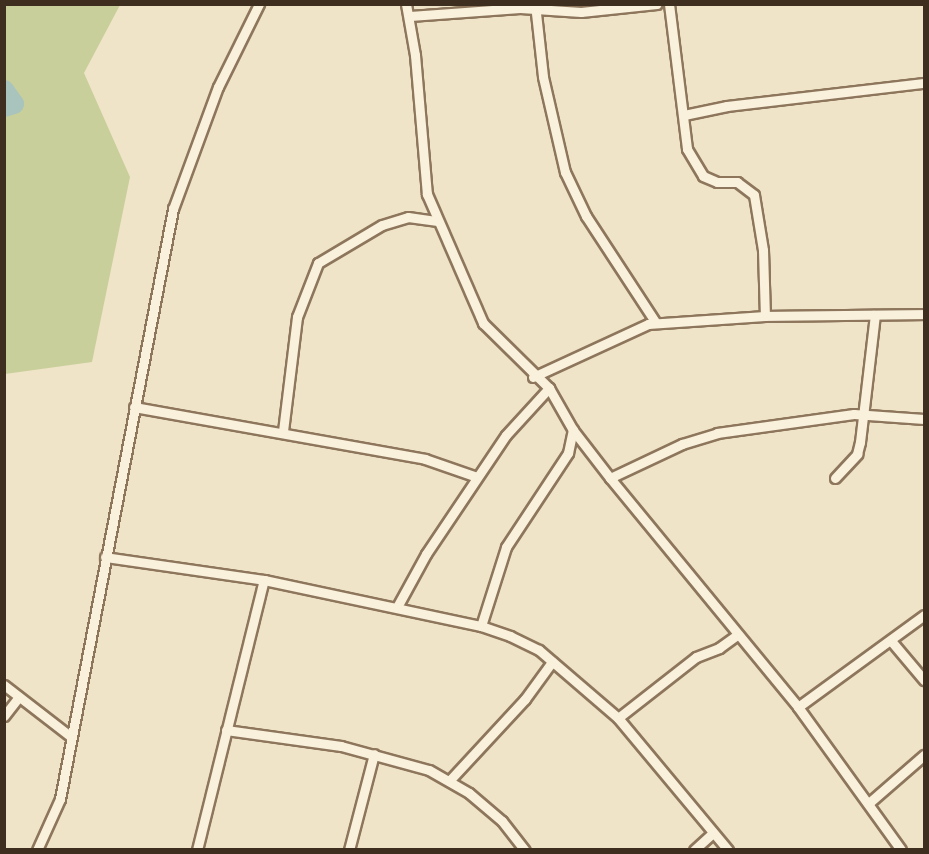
<!DOCTYPE html>
<style>
body{margin:0}
#map{position:relative;width:929px;height:854px;overflow:hidden;background:#f0e4c8;font-family:"IBM Plex Serif",serif}
div>[style]{position:absolute}
.green>*{inset:0;background:#c9cf9b}
.river>*{height:20px;margin:-10px;padding:0 10px;transform-origin:10px;border-radius:10px;background:#a9c4bc}
.roads{filter:drop-shadow(2px 0 #8d765c) drop-shadow(-2px 0 #8d765c) drop-shadow(0 2px #8d765c) drop-shadow(0 -2px #8d765c)}
.street>*{height:9px;margin:-4.5px;padding:0 4.5px;transform-origin:4.5px;border-radius:4.5px;background:#faf1dc}
span{translate:-50% -50%;white-space:nowrap;text-align:center;line-height:1.15;-webkit-text-stroke:4.5px #f7eed8;paint-order:stroke}
.frame{position:absolute;inset:0;border:6px solid #3d2e20;pointer-events:none}
</style>
<div id="map">
<div class="green">
<div style="clip-path:polygon(4px 5px,120px 5px,84px 73px,130px 177px,92px 362px,5px 374px)"></div>
</div>
<div class="river">
<div style="left:4px;top:90px;width:17px;rotate:54deg"></div>
<div style="left:14px;top:104px;width:10px;rotate:163deg"></div>
</div>
<div class="roads">
<div class="street">
<div style="left:406px;top:4px;width:52px;rotate:80deg"></div>
<div style="left:415px;top:55px;width:140px;rotate:85.1deg"></div>
<div style="left:427px;top:194px;width:141px;rotate:66.5deg"></div>
<div style="left:483px;top:323px;width:93px;rotate:44.6deg"></div>
<div style="left:549px;top:388px;width:48px;rotate:60.3deg"></div>
<div style="left:573px;top:430px;width:61px;rotate:52.4deg"></div>
<div style="left:610px;top:478px;width:296px;rotate:50.6deg"></div>
<div style="left:798px;top:707px;width:176px;rotate:54.2deg"></div>
<div style="left:535px;top:4px;width:73px;rotate:83.7deg"></div>
<div style="left:543px;top:77px;width:98px;rotate:77deg"></div>
<div style="left:565px;top:172px;width:49px;rotate:64.5deg"></div>
<div style="left:586px;top:216px;width:128px;rotate:56.8deg"></div>
<div style="left:669px;top:4px;width:146px;rotate:82.9deg"></div>
<div style="left:687px;top:149px;width:31px;rotate:59deg"></div>
<div style="left:703px;top:176px;width:15px;rotate:23deg"></div>
<div style="left:717px;top:182px;width:20px"></div>
<div style="left:737px;top:182px;width:21px;rotate:37deg"></div>
<div style="left:754px;top:195px;width:56px;rotate:80.7deg"></div>
<div style="left:763px;top:250px;width:66px;rotate:88.3deg"></div>
<div style="left:410px;top:16px;width:110px;rotate:-4.2deg"></div>
<div style="left:520px;top:8px;width:61px;rotate:3.8deg"></div>
<div style="left:581px;top:12px;width:76px;rotate:-6deg"></div>
<div style="left:684px;top:115px;width:44px;rotate:-11.8deg"></div>
<div style="left:727px;top:106px;width:198px;rotate:-6.7deg"></div>
<div style="left:533px;top:377px;width:127px;rotate:-24.7deg"></div>
<div style="left:648px;top:324px;width:117px;rotate:-3.9deg"></div>
<div style="left:765px;top:316px;width:159px;rotate:-0.7deg"></div>
<div style="left:134px;top:407px;width:296px;rotate:10.1deg"></div>
<div style="left:425px;top:459px;width:55px;rotate:19.1deg"></div>
<div style="left:283px;top:431px;width:115px;rotate:-83deg"></div>
<div style="left:297px;top:317px;width:58px;rotate:-68.7deg"></div>
<div style="left:318px;top:263px;width:74px;rotate:-30.7deg"></div>
<div style="left:382px;top:225px;width:27px;rotate:-17deg"></div>
<div style="left:408px;top:217px;width:28px;rotate:8deg"></div>
<div style="left:610px;top:478px;width:80px;rotate:-25.3deg"></div>
<div style="left:682px;top:444px;width:37px;rotate:-17deg"></div>
<div style="left:717px;top:433px;width:138px;rotate:-7.9deg"></div>
<div style="left:854px;top:414px;width:70px;rotate:4.1deg"></div>
<div style="left:835px;top:478px;width:33px;rotate:-47deg"></div>
<div style="left:857px;top:454px;width:12px;rotate:-76deg"></div>
<div style="left:860px;top:442px;width:128px;rotate:-83.3deg"></div>
<div style="left:105px;top:557px;width:161px;rotate:8.2deg"></div>
<div style="left:264px;top:580px;width:222px;rotate:12deg"></div>
<div style="left:481px;top:626px;width:31px;rotate:19deg"></div>
<div style="left:510px;top:636px;width:32px;rotate:26deg"></div>
<div style="left:539px;top:650px;width:104px;rotate:40.7deg"></div>
<div style="left:618px;top:718px;width:172px;rotate:50.2deg"></div>
<div style="left:397px;top:607px;width:60px;rotate:-61.3deg"></div>
<div style="left:426px;top:554px;width:143px;rotate:-56.1deg"></div>
<div style="left:506px;top:435px;width:64px;rotate:-47.5deg"></div>
<div style="left:481px;top:626px;width:83px;rotate:-72.4deg"></div>
<div style="left:506px;top:547px;width:113px;rotate:-56.6deg"></div>
<div style="left:568px;top:453px;width:24px;rotate:-78deg"></div>
<div style="left:892px;top:642px;width:50px;rotate:49.9deg"></div>
<div style="left:4px;top:685px;width:83px;rotate:37.7deg"></div>
<div style="left:798px;top:707px;width:156px;rotate:-36.1deg"></div>
<div style="left:4px;top:716px;width:24px;rotate:-52deg"></div>
<div style="left:618px;top:718px;width:99px;rotate:-38deg"></div>
<div style="left:696px;top:657px;width:25px;rotate:-21deg"></div>
<div style="left:719px;top:648px;width:22px;rotate:-36deg"></div>
<div style="left:226px;top:730px;width:116px;rotate:7.9deg"></div>
<div style="left:341px;top:746px;width:91px;rotate:15.3deg"></div>
<div style="left:429px;top:770px;width:46px;rotate:29.9deg"></div>
<div style="left:469px;top:793px;width:43px;rotate:40.3deg"></div>
<div style="left:502px;top:821px;width:37px;rotate:52deg"></div>
<div style="left:449px;top:781px;width:112px;rotate:-47.2deg"></div>
<div style="left:525px;top:699px;width:46px;rotate:-53.9deg"></div>
<div style="left:870px;top:802px;width:72px;rotate:-41deg"></div>
<div style="left:37px;top:850px;width:56px;rotate:-65.7deg"></div>
<div style="left:60px;top:799px;width:601px;rotate:-79.16deg"></div>
<div style="left:173px;top:209px;width:130px;rotate:-69.8deg"></div>
<div style="left:218px;top:87px;width:93px;rotate:-63.7deg"></div>
<div style="left:197px;top:850px;width:278px;rotate:-76.1deg"></div>
<div style="left:349px;top:850px;width:99px;rotate:-75.4deg"></div>
<div style="left:694px;top:850px;width:24px;rotate:-42deg"></div>
</div>
</div>
<div class="frame"></div>
</div>
